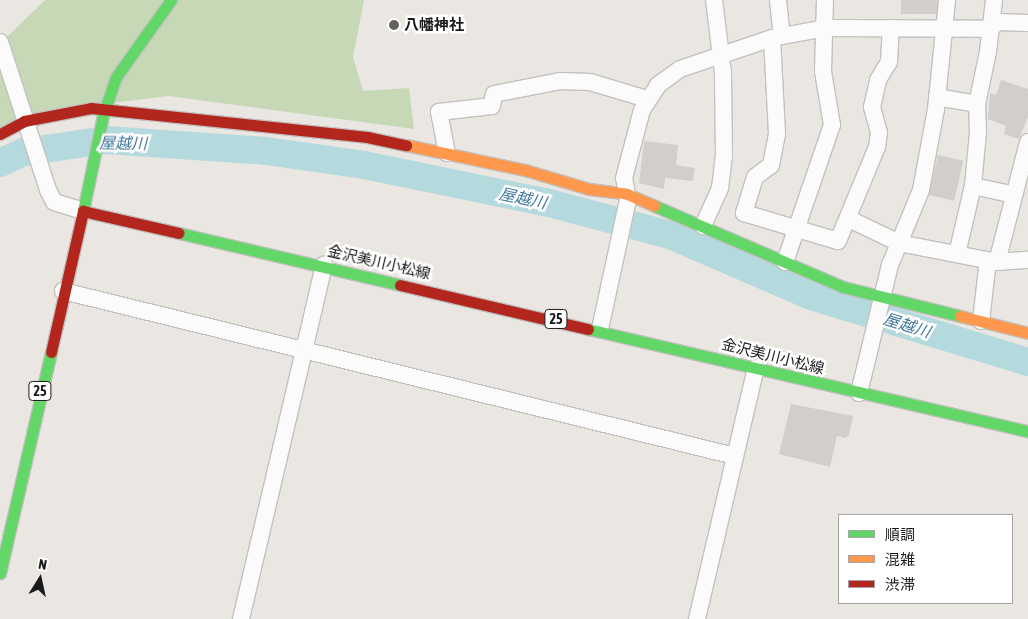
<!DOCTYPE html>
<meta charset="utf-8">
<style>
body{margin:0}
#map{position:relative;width:1028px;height:619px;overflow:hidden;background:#eae6e2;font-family:"Asap Condensed","Noto Sans JP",sans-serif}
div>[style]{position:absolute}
.forest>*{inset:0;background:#c7d8b7}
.river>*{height:28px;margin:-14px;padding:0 14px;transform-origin:14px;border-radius:14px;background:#b5dade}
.building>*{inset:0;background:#d2cecb;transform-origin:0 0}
.roads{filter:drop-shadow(1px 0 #c2c1bf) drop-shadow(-1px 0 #c2c1bf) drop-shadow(0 1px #c2c1bf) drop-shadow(0 -1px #c2c1bf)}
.street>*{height:16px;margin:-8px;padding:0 8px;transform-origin:8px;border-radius:8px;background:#fcfbfb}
.fast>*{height:11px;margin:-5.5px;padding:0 5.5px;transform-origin:5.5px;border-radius:5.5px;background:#63d668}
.slow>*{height:11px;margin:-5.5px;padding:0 5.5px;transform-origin:5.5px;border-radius:5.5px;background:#ff974d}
.jam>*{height:11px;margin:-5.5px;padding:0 5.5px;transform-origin:5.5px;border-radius:5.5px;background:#b3261e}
.dots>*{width:14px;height:14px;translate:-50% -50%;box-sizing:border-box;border:2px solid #fff;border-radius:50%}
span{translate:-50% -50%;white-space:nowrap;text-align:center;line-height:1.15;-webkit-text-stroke:5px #fff;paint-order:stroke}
.shield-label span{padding:1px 4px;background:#fff;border:1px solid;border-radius:4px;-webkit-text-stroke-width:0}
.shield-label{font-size:14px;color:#1b1b1b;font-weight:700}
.poi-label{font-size:15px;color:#1b1b1b;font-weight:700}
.left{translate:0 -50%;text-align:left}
.street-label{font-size:15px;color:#1b1b1b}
.water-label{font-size:16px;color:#41789c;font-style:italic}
.legend{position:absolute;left:838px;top:514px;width:175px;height:90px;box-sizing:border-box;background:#fff;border:1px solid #a4a4a4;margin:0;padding:6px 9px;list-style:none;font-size:15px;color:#1b1b1b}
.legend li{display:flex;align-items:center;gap:10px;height:25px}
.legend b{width:25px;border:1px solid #a4a4a4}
.north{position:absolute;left:15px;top:554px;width:50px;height:50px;-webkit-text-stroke:4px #fff;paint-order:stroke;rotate:10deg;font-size:14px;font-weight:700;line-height:20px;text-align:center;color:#1b1b1b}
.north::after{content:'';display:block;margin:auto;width:18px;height:22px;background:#1b1b1b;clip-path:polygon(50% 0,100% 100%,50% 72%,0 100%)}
</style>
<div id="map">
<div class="forest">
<div style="clip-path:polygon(45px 0,364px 0,353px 57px,363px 91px,409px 88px,414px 129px,169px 96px,39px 112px,0 130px,0 44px)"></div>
</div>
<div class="river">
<div style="left:0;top:163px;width:26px;rotate:-25deg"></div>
<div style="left:24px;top:152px;width:83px;rotate:-8.3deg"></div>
<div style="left:106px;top:140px;width:160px;rotate:3.9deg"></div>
<div style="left:266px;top:151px;width:99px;rotate:8.1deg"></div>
<div style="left:364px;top:165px;width:185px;rotate:11.6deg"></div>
<div style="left:545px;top:202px;width:129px;rotate:14.8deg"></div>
<div style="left:670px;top:235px;width:154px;rotate:23.4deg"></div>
<div style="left:811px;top:296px;width:227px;rotate:16.9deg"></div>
</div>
<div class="building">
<div style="left:901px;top:0;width:36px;height:14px"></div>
<div style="clip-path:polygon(1001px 80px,1028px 89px,1028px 117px,1019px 139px,1004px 134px,1006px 126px,988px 119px,990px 93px,996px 95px)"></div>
<div style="clip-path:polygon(644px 141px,678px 145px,676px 165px,695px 168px,693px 181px,665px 178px,664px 189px,639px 183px)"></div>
<div style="left:938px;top:155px;width:26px;height:41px;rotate:13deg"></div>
<div style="clip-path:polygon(791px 404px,853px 416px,849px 435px,845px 438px,837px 436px,830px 467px,779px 454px)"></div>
</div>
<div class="roads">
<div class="street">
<div style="left:778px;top:0;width:36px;rotate:84deg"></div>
<div style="left:772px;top:38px;width:96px;rotate:87deg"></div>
<div style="left:777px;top:134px;width:32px;rotate:101deg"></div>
<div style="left:771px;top:165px;width:20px;rotate:143deg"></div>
<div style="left:755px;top:177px;width:38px;rotate:107deg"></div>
<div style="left:744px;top:213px;width:98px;rotate:16.6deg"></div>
<div style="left:838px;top:241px;width:102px;rotate:-67.5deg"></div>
<div style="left:877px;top:147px;width:14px;rotate:-82deg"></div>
<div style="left:879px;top:133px;width:27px;rotate:-105deg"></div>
<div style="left:872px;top:107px;width:28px;rotate:-77deg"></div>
<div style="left:878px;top:80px;width:21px;rotate:-59deg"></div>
<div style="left:889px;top:62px;width:34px;rotate:-87deg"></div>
<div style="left:0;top:42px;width:156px;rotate:72deg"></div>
<div style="left:48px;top:190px;width:13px;rotate:63deg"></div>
<div style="left:54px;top:202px;width:30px;rotate:17deg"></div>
<div style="left:937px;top:97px;width:41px;rotate:9.9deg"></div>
<div style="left:447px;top:153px;width:42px;rotate:-101deg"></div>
<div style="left:439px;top:112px;width:53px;rotate:-6.5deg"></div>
<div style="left:492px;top:106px;width:12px;rotate:-81deg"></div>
<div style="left:494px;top:94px;width:67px;rotate:-11.1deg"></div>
<div style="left:560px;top:81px;width:30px;rotate:2deg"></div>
<div style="left:590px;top:82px;width:59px;rotate:16.6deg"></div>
<div style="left:973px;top:186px;width:40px;rotate:12deg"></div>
<div style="left:849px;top:219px;width:55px;rotate:25.6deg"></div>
<div style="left:899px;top:243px;width:100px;rotate:11deg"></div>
<div style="left:997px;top:262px;width:31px;rotate:-4deg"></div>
<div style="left:703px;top:226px;width:42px;rotate:-65.9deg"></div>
<div style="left:720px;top:188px;width:31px;rotate:-83deg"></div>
<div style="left:724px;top:157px;width:84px;rotate:-90.7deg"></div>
<div style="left:723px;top:73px;width:74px;rotate:-97deg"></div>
<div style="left:957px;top:254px;width:70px;rotate:-76.8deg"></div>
<div style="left:973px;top:186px;width:54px;rotate:-84.7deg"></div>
<div style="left:978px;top:132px;width:28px;rotate:-92deg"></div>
<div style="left:977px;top:104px;width:53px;rotate:-78.1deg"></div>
<div style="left:988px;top:52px;width:52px;rotate:-83.4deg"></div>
<div style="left:785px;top:262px;width:145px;rotate:-71.1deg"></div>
<div style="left:832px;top:125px;width:55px;rotate:-99.5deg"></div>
<div style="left:823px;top:71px;width:71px;rotate:-88.4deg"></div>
<div style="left:997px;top:262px;width:124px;rotate:-75.5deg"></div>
<div style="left:63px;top:291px;width:692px;rotate:13.8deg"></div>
<div style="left:981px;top:321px;width:61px;rotate:-83.5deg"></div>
<div style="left:600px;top:329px;width:132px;rotate:-77.8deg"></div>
<div style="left:628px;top:200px;width:22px;rotate:-100deg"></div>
<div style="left:624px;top:178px;width:70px;rotate:-75.2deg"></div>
<div style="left:642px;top:110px;width:30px;rotate:-57deg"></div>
<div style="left:658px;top:85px;width:27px;rotate:-36deg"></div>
<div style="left:680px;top:69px;width:97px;rotate:-18.6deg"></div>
<div style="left:772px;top:38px;width:55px;rotate:-10.5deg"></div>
<div style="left:826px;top:28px;width:164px;rotate:0.3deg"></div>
<div style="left:990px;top:29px;width:11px;rotate:-41deg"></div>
<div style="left:998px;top:22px;width:30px;rotate:2deg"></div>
<div style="left:859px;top:393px;width:132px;rotate:-76.4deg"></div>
<div style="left:890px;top:265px;width:81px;rotate:-67.5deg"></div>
<div style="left:921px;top:190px;width:82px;rotate:-79.5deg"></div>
<div style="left:936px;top:109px;width:110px;rotate:-84.2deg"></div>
<div style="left:241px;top:619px;width:364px;rotate:-76.8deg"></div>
<div style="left:697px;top:619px;width:258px;rotate:-76.8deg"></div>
</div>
<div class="fast">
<div style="left:655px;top:206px;width:205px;rotate:23.3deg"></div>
<div style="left:843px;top:287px;width:121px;rotate:13.9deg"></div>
<div style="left:83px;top:211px;width:98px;rotate:-78.2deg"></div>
<div style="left:103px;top:115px;width:40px;rotate:-71.1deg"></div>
<div style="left:116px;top:77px;width:95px;rotate:-54.5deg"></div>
<div style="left:179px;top:233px;width:227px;rotate:13.2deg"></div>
<div style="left:588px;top:329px;width:452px;rotate:13.1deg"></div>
<div style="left:0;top:573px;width:227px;rotate:-77deg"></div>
</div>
<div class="slow">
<div style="left:406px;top:145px;width:122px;rotate:11.9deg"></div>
<div style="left:525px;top:170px;width:67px;rotate:16.5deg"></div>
<div style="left:589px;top:189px;width:38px;rotate:7deg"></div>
<div style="left:627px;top:194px;width:30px;rotate:23deg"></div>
<div style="left:960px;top:316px;width:70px;rotate:14deg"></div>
</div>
<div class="jam">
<div style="left:0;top:134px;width:27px;rotate:-28deg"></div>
<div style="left:24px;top:121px;width:68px;rotate:-11deg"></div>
<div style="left:91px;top:108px;width:278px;rotate:6deg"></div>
<div style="left:367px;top:137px;width:40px;rotate:12deg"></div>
<div style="left:400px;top:285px;width:193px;rotate:13.2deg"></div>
<div style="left:51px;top:352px;width:145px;rotate:-77.2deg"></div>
<div style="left:83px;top:211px;width:98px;rotate:12.9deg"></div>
</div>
</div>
<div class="dots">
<div style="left:394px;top:25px;background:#636261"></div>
</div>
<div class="shield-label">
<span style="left:556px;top:319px">25</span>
<span style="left:40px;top:391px">25</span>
</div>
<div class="poi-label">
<span class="left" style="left:404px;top:25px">八幡神社</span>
</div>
<div class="street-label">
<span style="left:379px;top:262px;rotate:13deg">金沢美川小松線</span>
<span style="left:773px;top:356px;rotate:14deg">金沢美川小松線</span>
</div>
<div class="water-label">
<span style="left:123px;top:143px;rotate:1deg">屋越川</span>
<span style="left:523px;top:198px;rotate:12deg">屋越川</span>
<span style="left:907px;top:325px;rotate:17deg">屋越川</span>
</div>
<ul class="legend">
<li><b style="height:6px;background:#63d668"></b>順調</li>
<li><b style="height:6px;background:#ff974d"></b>混雑</li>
<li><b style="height:6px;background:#b3261e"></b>渋滞</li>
</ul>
<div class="north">N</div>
</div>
